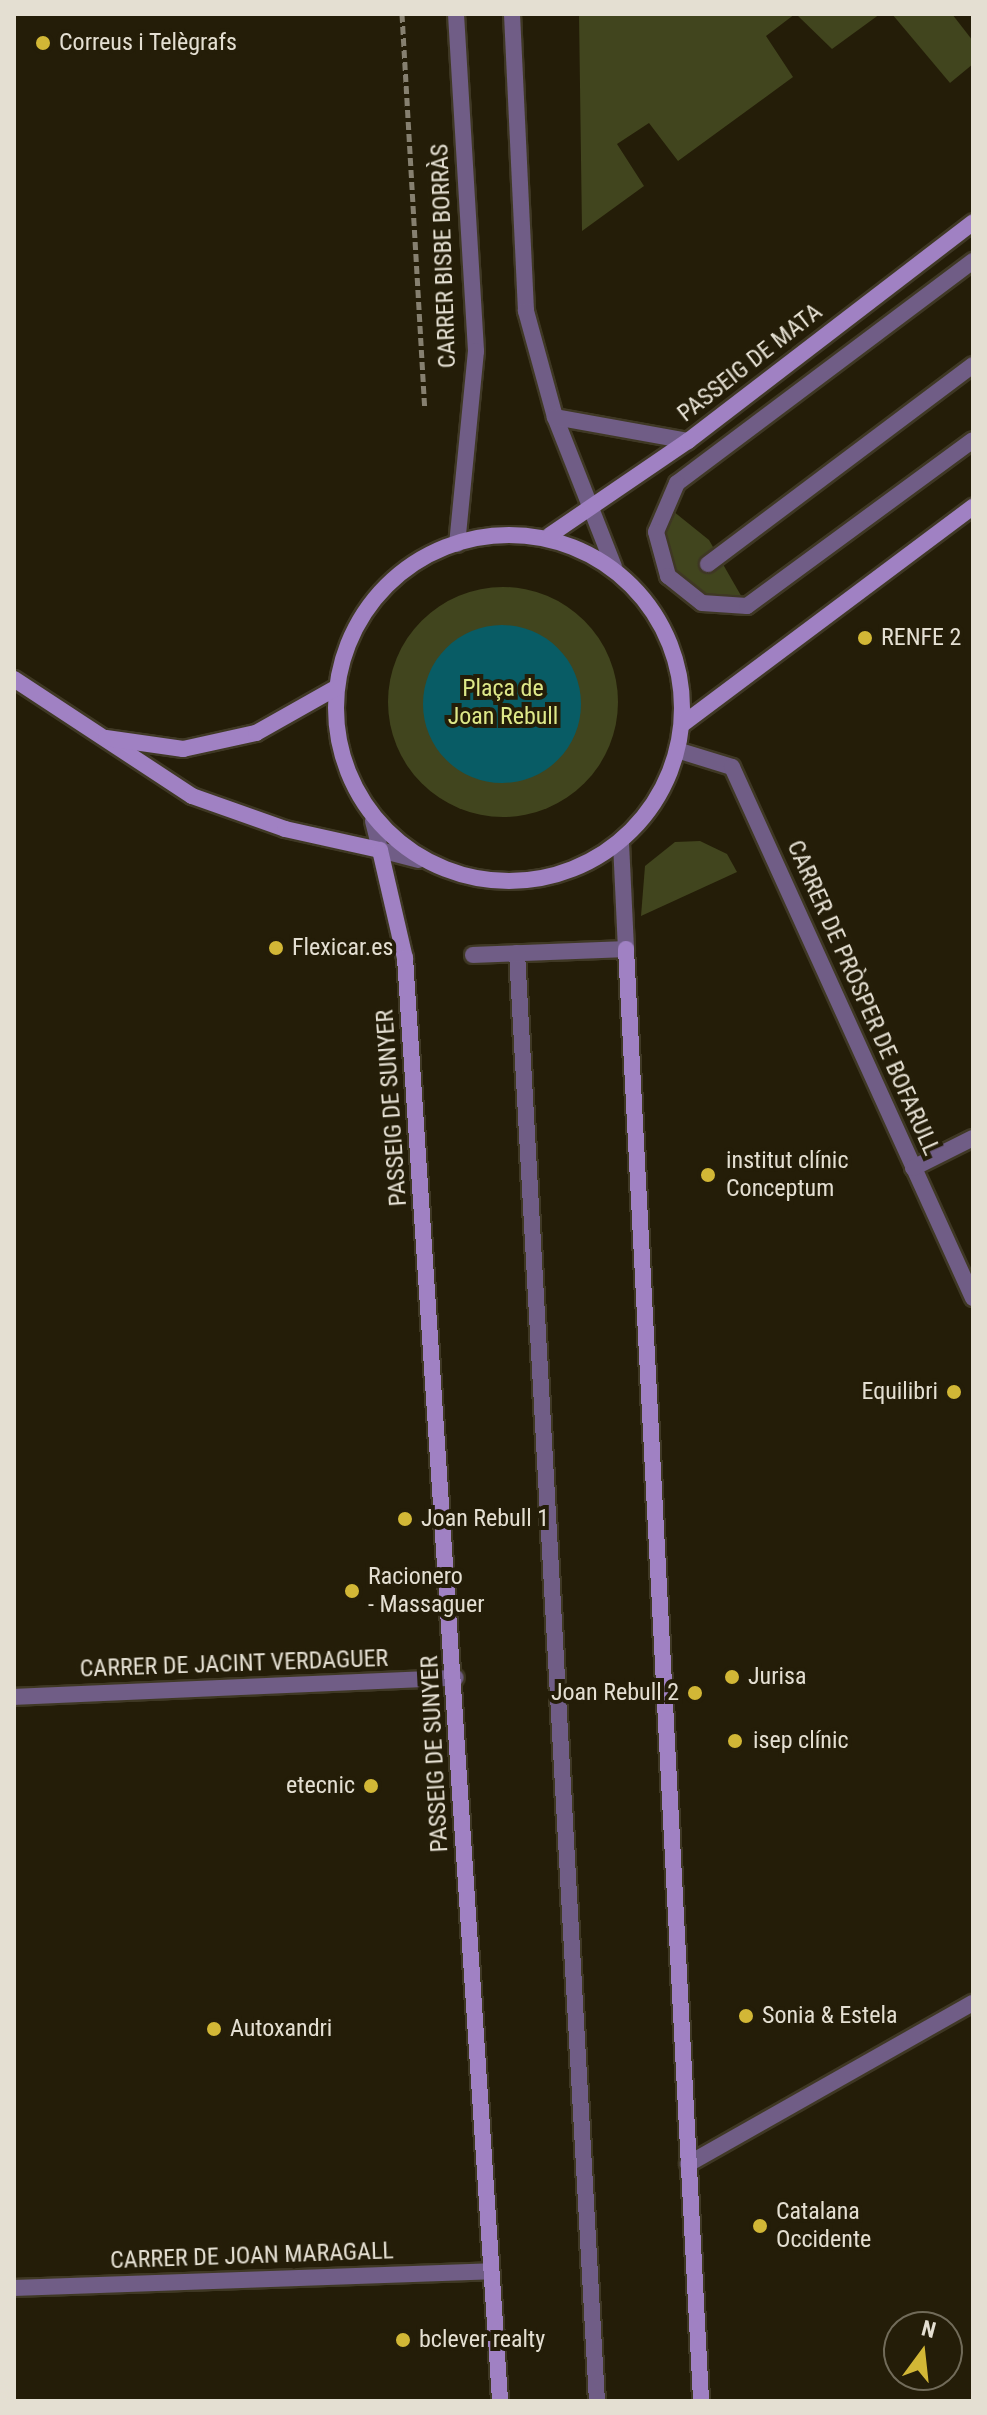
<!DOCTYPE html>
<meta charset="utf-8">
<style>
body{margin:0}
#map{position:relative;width:987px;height:2415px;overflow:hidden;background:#241d08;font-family:"Roboto Condensed",sans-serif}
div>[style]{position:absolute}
.green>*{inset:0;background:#41451e}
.round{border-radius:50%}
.water>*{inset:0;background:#085c65}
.path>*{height:5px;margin-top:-2.5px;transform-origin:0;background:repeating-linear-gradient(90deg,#868070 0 8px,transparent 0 12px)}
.roads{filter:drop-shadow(2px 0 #3f3824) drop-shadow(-2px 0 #3f3824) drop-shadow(0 2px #3f3824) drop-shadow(0 -2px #3f3824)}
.street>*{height:16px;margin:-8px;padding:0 8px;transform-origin:8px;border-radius:8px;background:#705d86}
.secondary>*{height:16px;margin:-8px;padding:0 8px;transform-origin:8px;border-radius:8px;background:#a081c3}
.secondary>.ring{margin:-8px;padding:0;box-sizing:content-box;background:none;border:16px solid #a081c3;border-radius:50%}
.dots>*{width:22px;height:22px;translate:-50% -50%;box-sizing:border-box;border:4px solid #241d08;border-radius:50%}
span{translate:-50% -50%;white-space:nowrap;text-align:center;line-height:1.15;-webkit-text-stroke:8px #241d08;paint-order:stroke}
.poi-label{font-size:24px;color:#e4dfd2}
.left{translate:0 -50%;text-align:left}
.right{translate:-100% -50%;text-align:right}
.street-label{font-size:24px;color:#e4dfd2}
.park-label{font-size:24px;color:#dee888}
.frame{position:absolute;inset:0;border:16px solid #e4dfd2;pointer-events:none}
.north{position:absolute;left:883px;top:2311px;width:80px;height:80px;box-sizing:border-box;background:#241d08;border:2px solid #716b59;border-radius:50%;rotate:15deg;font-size:22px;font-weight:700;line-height:32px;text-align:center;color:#e4dfd2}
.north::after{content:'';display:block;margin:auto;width:28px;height:36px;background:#d2b736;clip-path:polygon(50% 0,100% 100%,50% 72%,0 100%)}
</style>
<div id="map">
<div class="green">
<div style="clip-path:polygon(579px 14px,795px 14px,766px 36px,793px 77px,678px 161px,649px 123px,617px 144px,644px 186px,582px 231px)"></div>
<div style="clip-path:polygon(796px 14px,880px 14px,832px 49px)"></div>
<div style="clip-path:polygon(892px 14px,952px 14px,973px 41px,973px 64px,950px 83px)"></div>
<div style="clip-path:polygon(663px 503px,709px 540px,747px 606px,717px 605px,668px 576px)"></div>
<div class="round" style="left:388px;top:587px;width:230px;height:230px"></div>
<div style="clip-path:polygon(700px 841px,727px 854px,737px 872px,641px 916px,645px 866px,675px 842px)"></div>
</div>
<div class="water">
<div class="round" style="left:423px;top:625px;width:158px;height:158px"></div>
</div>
<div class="path">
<div style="left:402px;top:14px;width:395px;rotate:86.7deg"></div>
</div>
<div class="roads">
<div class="street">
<div style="left:456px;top:14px;width:338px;rotate:86.6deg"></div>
<div style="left:476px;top:351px;width:194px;rotate:95.6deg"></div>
<div style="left:512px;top:14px;width:297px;rotate:87.3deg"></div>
<div style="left:526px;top:311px;width:110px;rotate:74.7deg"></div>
<div style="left:555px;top:417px;width:161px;rotate:68.5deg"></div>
<div style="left:973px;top:261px;width:370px;rotate:143.1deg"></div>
<div style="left:677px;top:483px;width:53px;rotate:113.2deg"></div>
<div style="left:656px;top:532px;width:46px;rotate:74.7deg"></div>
<div style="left:668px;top:576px;width:43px;rotate:38.5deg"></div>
<div style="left:702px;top:603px;width:45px;rotate:3.8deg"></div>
<div style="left:747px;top:606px;width:280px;rotate:-36.3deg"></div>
<div style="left:555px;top:417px;width:135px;rotate:10.2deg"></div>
<div style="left:708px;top:564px;width:331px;rotate:-36.9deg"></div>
<div style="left:680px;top:751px;width:54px;rotate:17.1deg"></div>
<div style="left:732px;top:767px;width:583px;rotate:65.59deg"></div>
<div style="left:373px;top:821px;width:30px;rotate:76deg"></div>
<div style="left:380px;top:850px;width:40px;rotate:14.4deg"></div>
<div style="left:517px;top:953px;width:1450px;rotate:86.84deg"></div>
<div style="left:473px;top:955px;width:153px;rotate:-2.2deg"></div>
<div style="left:626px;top:949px;width:106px;rotate:-92.7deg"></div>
<div style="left:913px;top:1168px;width:67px;rotate:-26.6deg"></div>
<div style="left:14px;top:1697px;width:442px;rotate:-2.5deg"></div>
<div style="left:688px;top:2164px;width:327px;rotate:-29.5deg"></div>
<div style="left:14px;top:2288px;width:477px;rotate:-2deg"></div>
</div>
<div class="secondary">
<div class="ring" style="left:336px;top:535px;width:330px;height:330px"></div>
<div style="left:550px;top:535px;width:167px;rotate:-34.3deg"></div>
<div style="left:688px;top:441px;width:359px;rotate:-37.5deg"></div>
<div style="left:14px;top:679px;width:213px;rotate:33.3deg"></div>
<div style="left:192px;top:796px;width:99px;rotate:19.5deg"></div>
<div style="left:285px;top:829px;width:97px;rotate:12.5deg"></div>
<div style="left:380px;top:850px;width:111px;rotate:77deg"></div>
<div style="left:405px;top:958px;width:1446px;rotate:86.23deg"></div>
<div style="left:684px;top:723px;width:361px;rotate:-36.8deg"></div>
<div style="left:106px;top:738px;width:78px;rotate:8.1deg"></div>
<div style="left:183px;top:749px;width:75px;rotate:-12.4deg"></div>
<div style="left:256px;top:733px;width:92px;rotate:-29.4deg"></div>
<div style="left:626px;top:949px;width:1454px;rotate:87.04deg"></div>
</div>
</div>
<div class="dots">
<div style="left:43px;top:43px;background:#d2b736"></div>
<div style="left:865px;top:638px;background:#d2b736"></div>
<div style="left:276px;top:948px;background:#d2b736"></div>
<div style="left:708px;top:1175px;background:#d2b736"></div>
<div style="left:954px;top:1392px;background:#d2b736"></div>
<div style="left:405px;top:1519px;background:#d2b736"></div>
<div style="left:352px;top:1591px;background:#d2b736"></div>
<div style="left:732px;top:1677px;background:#d2b736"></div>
<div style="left:695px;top:1693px;background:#d2b736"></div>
<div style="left:735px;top:1741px;background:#d2b736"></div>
<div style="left:371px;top:1786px;background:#d2b736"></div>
<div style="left:746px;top:2016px;background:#d2b736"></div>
<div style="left:214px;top:2029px;background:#d2b736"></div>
<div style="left:760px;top:2226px;background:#d2b736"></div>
<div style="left:403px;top:2340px;background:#d2b736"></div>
</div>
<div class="poi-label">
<span class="left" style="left:59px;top:43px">Correus i Telègrafs</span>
<span class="left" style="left:881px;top:638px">RENFE 2</span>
<span class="left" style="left:292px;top:948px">Flexicar.es</span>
<span class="left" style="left:726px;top:1175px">institut clínic<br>Conceptum</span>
<span class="right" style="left:938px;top:1392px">Equilibri</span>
<span class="left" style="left:421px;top:1519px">Joan Rebull 1</span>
<span class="left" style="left:368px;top:1591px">Racionero<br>- Massaguer</span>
<span class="left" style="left:748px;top:1677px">Jurisa</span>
<span class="right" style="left:679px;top:1693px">Joan Rebull 2</span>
<span class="left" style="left:753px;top:1741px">isep clínic</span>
<span class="right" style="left:355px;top:1786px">etecnic</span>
<span class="left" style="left:762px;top:2016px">Sonia &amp; Estela</span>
<span class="left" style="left:230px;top:2029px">Autoxandri</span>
<span class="left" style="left:776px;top:2226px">Catalana<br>Occidente</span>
<span class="left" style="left:419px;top:2340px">bclever realty</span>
</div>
<div class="street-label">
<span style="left:444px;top:256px;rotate:-92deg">CARRER BISBE BORRÀS</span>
<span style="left:750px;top:363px;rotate:-38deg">PASSEIG DE MATA</span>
<span style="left:863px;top:998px;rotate:66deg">CARRER DE PRÒSPER DE BOFARULL</span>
<span style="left:392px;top:1108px;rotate:-94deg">PASSEIG DE SUNYER</span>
<span style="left:234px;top:1664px;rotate:-2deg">CARRER DE JACINT VERDAGUER</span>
<span style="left:435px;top:1754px;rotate:-93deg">PASSEIG DE SUNYER</span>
<span style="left:252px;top:2256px;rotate:-2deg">CARRER DE JOAN MARAGALL</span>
</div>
<div class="park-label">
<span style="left:503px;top:703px">Plaça de<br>Joan Rebull</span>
</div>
<div class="frame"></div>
<div class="north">N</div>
</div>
